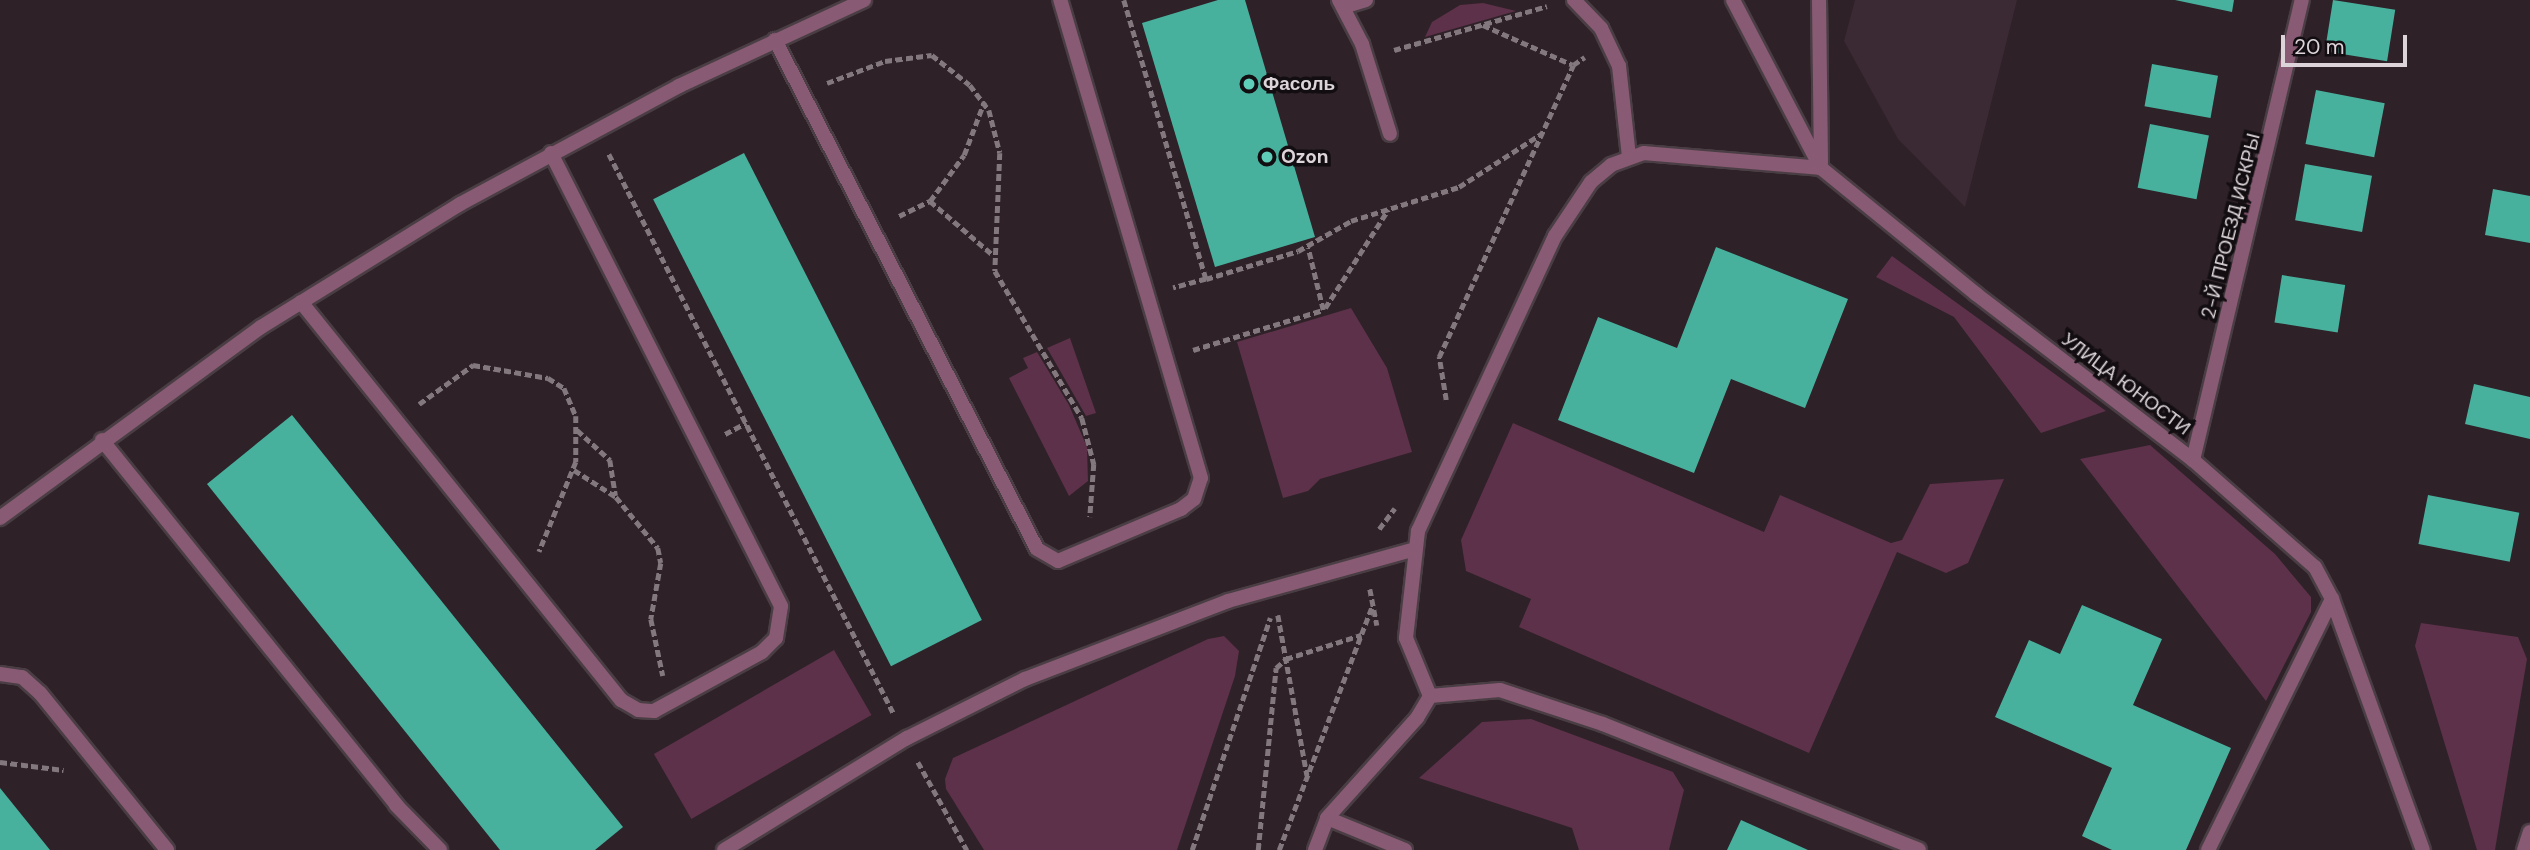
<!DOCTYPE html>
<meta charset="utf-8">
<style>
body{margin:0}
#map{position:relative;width:2530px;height:850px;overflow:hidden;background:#2e2128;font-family:"DM Sans",sans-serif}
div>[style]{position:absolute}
.built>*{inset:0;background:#3b2933}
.green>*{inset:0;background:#5c3149;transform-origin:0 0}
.building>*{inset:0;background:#48b19d;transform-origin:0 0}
.path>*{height:4.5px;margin-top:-2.25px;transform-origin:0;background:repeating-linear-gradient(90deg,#82787d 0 7px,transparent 0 10.5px)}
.roads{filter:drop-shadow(2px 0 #4a3e44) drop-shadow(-2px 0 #4a3e44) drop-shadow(0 2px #4a3e44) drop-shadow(0 -2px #4a3e44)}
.lane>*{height:14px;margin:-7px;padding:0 7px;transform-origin:7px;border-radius:7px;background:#895a74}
.street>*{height:14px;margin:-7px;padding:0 7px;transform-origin:7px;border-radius:7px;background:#895a74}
.dots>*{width:19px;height:19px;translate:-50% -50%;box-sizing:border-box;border:4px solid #120d10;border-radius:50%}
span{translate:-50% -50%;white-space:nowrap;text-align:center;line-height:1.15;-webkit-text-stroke:7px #120d10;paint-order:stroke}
.poi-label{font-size:19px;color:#dcd4d8;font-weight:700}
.left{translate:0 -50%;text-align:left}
.street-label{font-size:19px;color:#dcd4d8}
.scale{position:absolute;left:2281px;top:35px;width:126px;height:32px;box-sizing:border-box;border:4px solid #dcd4d8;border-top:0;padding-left:9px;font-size:21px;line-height:24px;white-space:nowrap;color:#dcd4d8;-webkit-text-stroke:5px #120d10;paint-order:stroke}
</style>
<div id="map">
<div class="built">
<div style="clip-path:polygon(1855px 0,2017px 0,1965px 207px,1898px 139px,1844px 41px)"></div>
</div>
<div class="green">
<div style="clip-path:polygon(1483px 3px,1516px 11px,1425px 37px,1432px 22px,1460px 5px)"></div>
<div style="clip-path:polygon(1892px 256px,2106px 411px,2041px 433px,1954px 317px,1876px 277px)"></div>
<div style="clip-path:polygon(1351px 308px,1387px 368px,1412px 452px,1320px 479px,1308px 491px,1283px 498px,1237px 342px)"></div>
<div style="clip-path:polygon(1070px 338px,1096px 413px,1086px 416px,1047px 348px)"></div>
<div style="clip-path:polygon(1037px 352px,1069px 405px,1087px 447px,1088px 481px,1069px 496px,1009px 378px,1028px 368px,1023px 358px)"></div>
<div style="clip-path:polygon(1513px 423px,1764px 532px,1780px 495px,1891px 543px,1902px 540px,1930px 484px,2004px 479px,1968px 563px,1946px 573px,1897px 552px,1809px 753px,1519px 627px,1531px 599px,1466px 571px,1461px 540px)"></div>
<div style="clip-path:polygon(2150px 445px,2275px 554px,2311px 597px,2311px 612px,2266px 701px,2080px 459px)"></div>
<div style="clip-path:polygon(2421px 623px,2518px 637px,2527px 659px,2495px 850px,2477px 850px,2415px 646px)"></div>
<div style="clip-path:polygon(1224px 636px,1239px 651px,1235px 676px,1177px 850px,984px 850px,946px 789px,945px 779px,953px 758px,1208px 639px)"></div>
<div style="left:834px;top:650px;width:75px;height:208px;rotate:60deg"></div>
<div style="clip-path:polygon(1531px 719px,1673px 772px,1684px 790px,1669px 850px,1579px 850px,1572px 828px,1419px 778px,1482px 722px)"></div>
</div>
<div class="building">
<div style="clip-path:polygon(1218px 0,1245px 0,1315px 237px,1215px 267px,1142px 23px)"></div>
<div style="clip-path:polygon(2175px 0,2234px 0,2232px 12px)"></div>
<div style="left:2333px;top:0;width:63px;height:52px;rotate:9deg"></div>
<div style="left:2152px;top:64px;width:67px;height:43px;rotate:10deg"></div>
<div style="left:2316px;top:90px;width:70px;height:55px;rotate:11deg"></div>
<div style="left:2150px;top:124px;width:60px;height:65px;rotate:11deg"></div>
<div style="left:744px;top:153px;width:524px;height:102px;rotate:63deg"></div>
<div style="left:2305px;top:164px;width:68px;height:57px;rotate:10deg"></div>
<div style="clip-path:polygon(2493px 189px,2530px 196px,2530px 243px,2485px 235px)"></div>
<div style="clip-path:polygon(1716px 247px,1848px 299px,1805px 408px,1731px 379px,1694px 473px,1558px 420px,1598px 317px,1677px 348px)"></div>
<div style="left:2282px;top:275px;width:64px;height:48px;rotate:9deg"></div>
<div style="clip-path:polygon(2474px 384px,2530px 397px,2530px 439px,2465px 424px)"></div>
<div style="clip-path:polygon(292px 415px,623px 827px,595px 850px,500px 850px,207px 484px)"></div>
<div style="left:2428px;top:495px;width:93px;height:50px;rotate:11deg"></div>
<div style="clip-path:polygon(2082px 605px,2162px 639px,2133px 705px,2231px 748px,2186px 850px,2112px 850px,2082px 836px,2112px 768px,1995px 717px,2029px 640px,2060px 654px)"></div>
<div style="clip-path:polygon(0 788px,50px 850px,0 850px)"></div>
<div style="clip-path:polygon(1741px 820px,1808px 850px,1727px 850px)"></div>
</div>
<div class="path">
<div style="left:1124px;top:0;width:291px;rotate:73.6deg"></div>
<div style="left:1206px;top:279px;width:34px;rotate:165deg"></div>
<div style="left:1483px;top:25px;width:98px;rotate:24deg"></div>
<div style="left:1394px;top:50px;width:159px;rotate:-16deg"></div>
<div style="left:827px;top:83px;width:62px;rotate:-20.8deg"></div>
<div style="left:885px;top:61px;width:47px;rotate:-7.3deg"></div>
<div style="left:932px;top:55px;width:48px;rotate:38.3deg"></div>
<div style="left:970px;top:85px;width:31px;rotate:53deg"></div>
<div style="left:989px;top:110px;width:44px;rotate:75.7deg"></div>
<div style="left:1000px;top:153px;width:118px;rotate:92.4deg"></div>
<div style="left:995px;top:271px;width:171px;rotate:59.4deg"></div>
<div style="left:1082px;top:418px;width:48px;rotate:75.4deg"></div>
<div style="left:1094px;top:464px;width:53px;rotate:94.3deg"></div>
<div style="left:609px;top:154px;width:628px;rotate:63.03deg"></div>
<div style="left:930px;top:201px;width:57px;rotate:-53.5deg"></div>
<div style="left:964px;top:155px;width:57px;rotate:-69.3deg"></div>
<div style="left:899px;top:216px;width:34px;rotate:-26deg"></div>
<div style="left:930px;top:201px;width:83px;rotate:40.6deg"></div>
<div style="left:1206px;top:279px;width:96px;rotate:-16.9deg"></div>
<div style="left:1298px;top:251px;width:61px;rotate:-29.5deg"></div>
<div style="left:1351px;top:221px;width:113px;rotate:-17.5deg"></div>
<div style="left:1459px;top:187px;width:98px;rotate:-32.9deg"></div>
<div style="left:1325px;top:308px;width:117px;rotate:-57.3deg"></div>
<div style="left:1193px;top:350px;width:136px;rotate:-17.1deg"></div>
<div style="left:1323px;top:310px;width:64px;rotate:-103.6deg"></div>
<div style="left:1446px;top:400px;width:44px;rotate:-99.2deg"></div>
<div style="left:1439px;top:357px;width:321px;rotate:-65.3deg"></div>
<div style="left:1573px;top:65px;width:14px;rotate:-34deg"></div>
<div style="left:419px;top:404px;width:67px;rotate:-35.8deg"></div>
<div style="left:473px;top:365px;width:76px;rotate:9.8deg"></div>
<div style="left:548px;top:378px;width:19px;rotate:32deg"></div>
<div style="left:564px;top:388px;width:30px;rotate:67deg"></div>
<div style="left:576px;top:416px;width:46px;rotate:90deg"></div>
<div style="left:576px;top:462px;width:97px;rotate:112.3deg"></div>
<div style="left:577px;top:430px;width:45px;rotate:42.3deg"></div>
<div style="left:610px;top:460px;width:36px;rotate:81deg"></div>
<div style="left:725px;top:434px;width:24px;rotate:-28deg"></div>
<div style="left:574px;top:470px;width:50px;rotate:32.7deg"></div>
<div style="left:616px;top:497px;width:66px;rotate:50.5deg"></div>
<div style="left:658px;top:548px;width:15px;rotate:79deg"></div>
<div style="left:661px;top:563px;width:57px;rotate:100.1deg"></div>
<div style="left:651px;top:619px;width:58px;rotate:78.1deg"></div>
<div style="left:1379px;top:529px;width:26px;rotate:-53deg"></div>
<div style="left:1370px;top:589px;width:37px;rotate:79deg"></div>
<div style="left:1278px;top:615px;width:163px;rotate:79.7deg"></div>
<div style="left:0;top:762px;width:64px;rotate:7.1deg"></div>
<div style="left:918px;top:762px;width:101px;rotate:60.9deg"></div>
<div style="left:1192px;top:850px;width:245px;rotate:-71.4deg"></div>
<div style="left:1258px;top:850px;width:183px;rotate:-84.4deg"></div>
<div style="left:1276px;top:668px;width:13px;rotate:-42deg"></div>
<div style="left:1286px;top:659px;width:79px;rotate:-17.7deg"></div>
<div style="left:1279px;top:850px;width:260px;rotate:-69.1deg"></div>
</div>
<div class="roads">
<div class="lane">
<div style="left:1339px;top:0;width:50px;rotate:62.4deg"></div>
<div style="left:1362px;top:44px;width:94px;rotate:72.7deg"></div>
<div style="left:1574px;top:0;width:39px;rotate:46deg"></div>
<div style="left:1601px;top:28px;width:42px;rotate:64.7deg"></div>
<div style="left:1619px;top:66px;width:92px;rotate:83.7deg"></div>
<div style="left:1343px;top:7px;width:24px;rotate:-17deg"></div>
<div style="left:775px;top:40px;width:572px;rotate:62.76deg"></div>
<div style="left:1037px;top:549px;width:24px;rotate:30deg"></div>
<div style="left:1058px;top:561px;width:134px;rotate:-22.9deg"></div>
<div style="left:1181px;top:509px;width:16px;rotate:-38deg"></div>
<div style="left:1194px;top:499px;width:22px;rotate:-72deg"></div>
<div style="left:1201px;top:478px;width:498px;rotate:-106.4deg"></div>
<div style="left:301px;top:302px;width:511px;rotate:51.2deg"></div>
<div style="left:621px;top:700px;width:20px;rotate:30deg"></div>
<div style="left:638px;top:710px;width:16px;rotate:4deg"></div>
<div style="left:654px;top:711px;width:123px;rotate:-28.6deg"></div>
<div style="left:762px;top:652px;width:20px;rotate:-45deg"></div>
<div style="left:776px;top:638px;width:32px;rotate:-81deg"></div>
<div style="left:781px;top:606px;width:508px;rotate:-116.92deg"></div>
<div style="left:102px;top:440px;width:469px;rotate:51.1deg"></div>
<div style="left:396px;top:805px;width:63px;rotate:45.6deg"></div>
<div style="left:0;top:674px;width:22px;rotate:8deg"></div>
<div style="left:22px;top:677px;width:24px;rotate:42deg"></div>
<div style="left:40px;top:693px;width:202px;rotate:51deg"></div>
<div style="left:1430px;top:696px;width:63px;rotate:-112.5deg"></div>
<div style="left:1406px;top:638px;width:108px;rotate:-83.6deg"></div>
<div style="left:1418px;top:531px;width:325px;rotate:-65.1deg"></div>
<div style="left:1555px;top:236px;width:65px;rotate:-56.3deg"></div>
<div style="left:1591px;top:182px;width:26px;rotate:-40deg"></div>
<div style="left:1611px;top:165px;width:35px;rotate:-20deg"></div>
<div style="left:1644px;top:153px;width:178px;rotate:4.8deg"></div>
<div style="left:724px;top:850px;width:215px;rotate:-31.5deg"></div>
<div style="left:907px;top:738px;width:132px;rotate:-26.6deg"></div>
<div style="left:1025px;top:679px;width:217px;rotate:-21deg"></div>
<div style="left:1228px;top:601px;width:194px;rotate:-15.5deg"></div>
<div style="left:1315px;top:850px;width:34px;rotate:-69deg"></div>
<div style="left:1405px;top:850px;width:84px;rotate:-157.7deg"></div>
<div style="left:1327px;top:818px;width:135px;rotate:-48deg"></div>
<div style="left:1417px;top:718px;width:26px;rotate:-59deg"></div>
<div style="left:1430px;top:696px;width:70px;rotate:-4.9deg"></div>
<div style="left:1500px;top:690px;width:108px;rotate:18.3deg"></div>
<div style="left:1603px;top:724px;width:340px;rotate:21.7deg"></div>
<div style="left:2208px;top:850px;width:280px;rotate:-63.7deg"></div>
</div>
<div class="street">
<div style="left:1733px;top:0;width:190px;rotate:62.4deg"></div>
<div style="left:1821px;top:168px;width:200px;rotate:39.1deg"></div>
<div style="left:1976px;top:294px;width:273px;rotate:37.4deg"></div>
<div style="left:2193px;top:460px;width:162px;rotate:41.3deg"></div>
<div style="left:2315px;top:567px;width:36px;rotate:62deg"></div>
<div style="left:2332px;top:599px;width:267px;rotate:70.1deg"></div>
<div style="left:1819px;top:0;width:163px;rotate:89.3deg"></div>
<div style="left:2193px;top:460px;width:473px;rotate:-76.7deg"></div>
<div style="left:0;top:518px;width:323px;rotate:-36.2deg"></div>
<div style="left:261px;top:327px;width:234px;rotate:-31.7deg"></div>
<div style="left:460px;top:204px;width:249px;rotate:-28.3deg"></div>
<div style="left:679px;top:86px;width:204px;rotate:-24.9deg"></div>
<div style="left:2524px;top:850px;width:19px;rotate:-72deg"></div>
</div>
</div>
<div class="dots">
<div style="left:1249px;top:84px;background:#5eceb8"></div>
<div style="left:1267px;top:157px;background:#5eceb8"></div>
</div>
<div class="poi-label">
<span class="left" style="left:1263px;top:84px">Фасоль</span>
<span class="left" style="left:1281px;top:157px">Ozon</span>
</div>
<div class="street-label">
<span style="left:2231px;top:226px;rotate:-76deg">2-Й ПРОЕЗД ИСКРЫ</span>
<span style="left:2126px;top:384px;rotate:37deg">УЛИЦА ЮНОСТИ</span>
</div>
<div class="scale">20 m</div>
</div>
